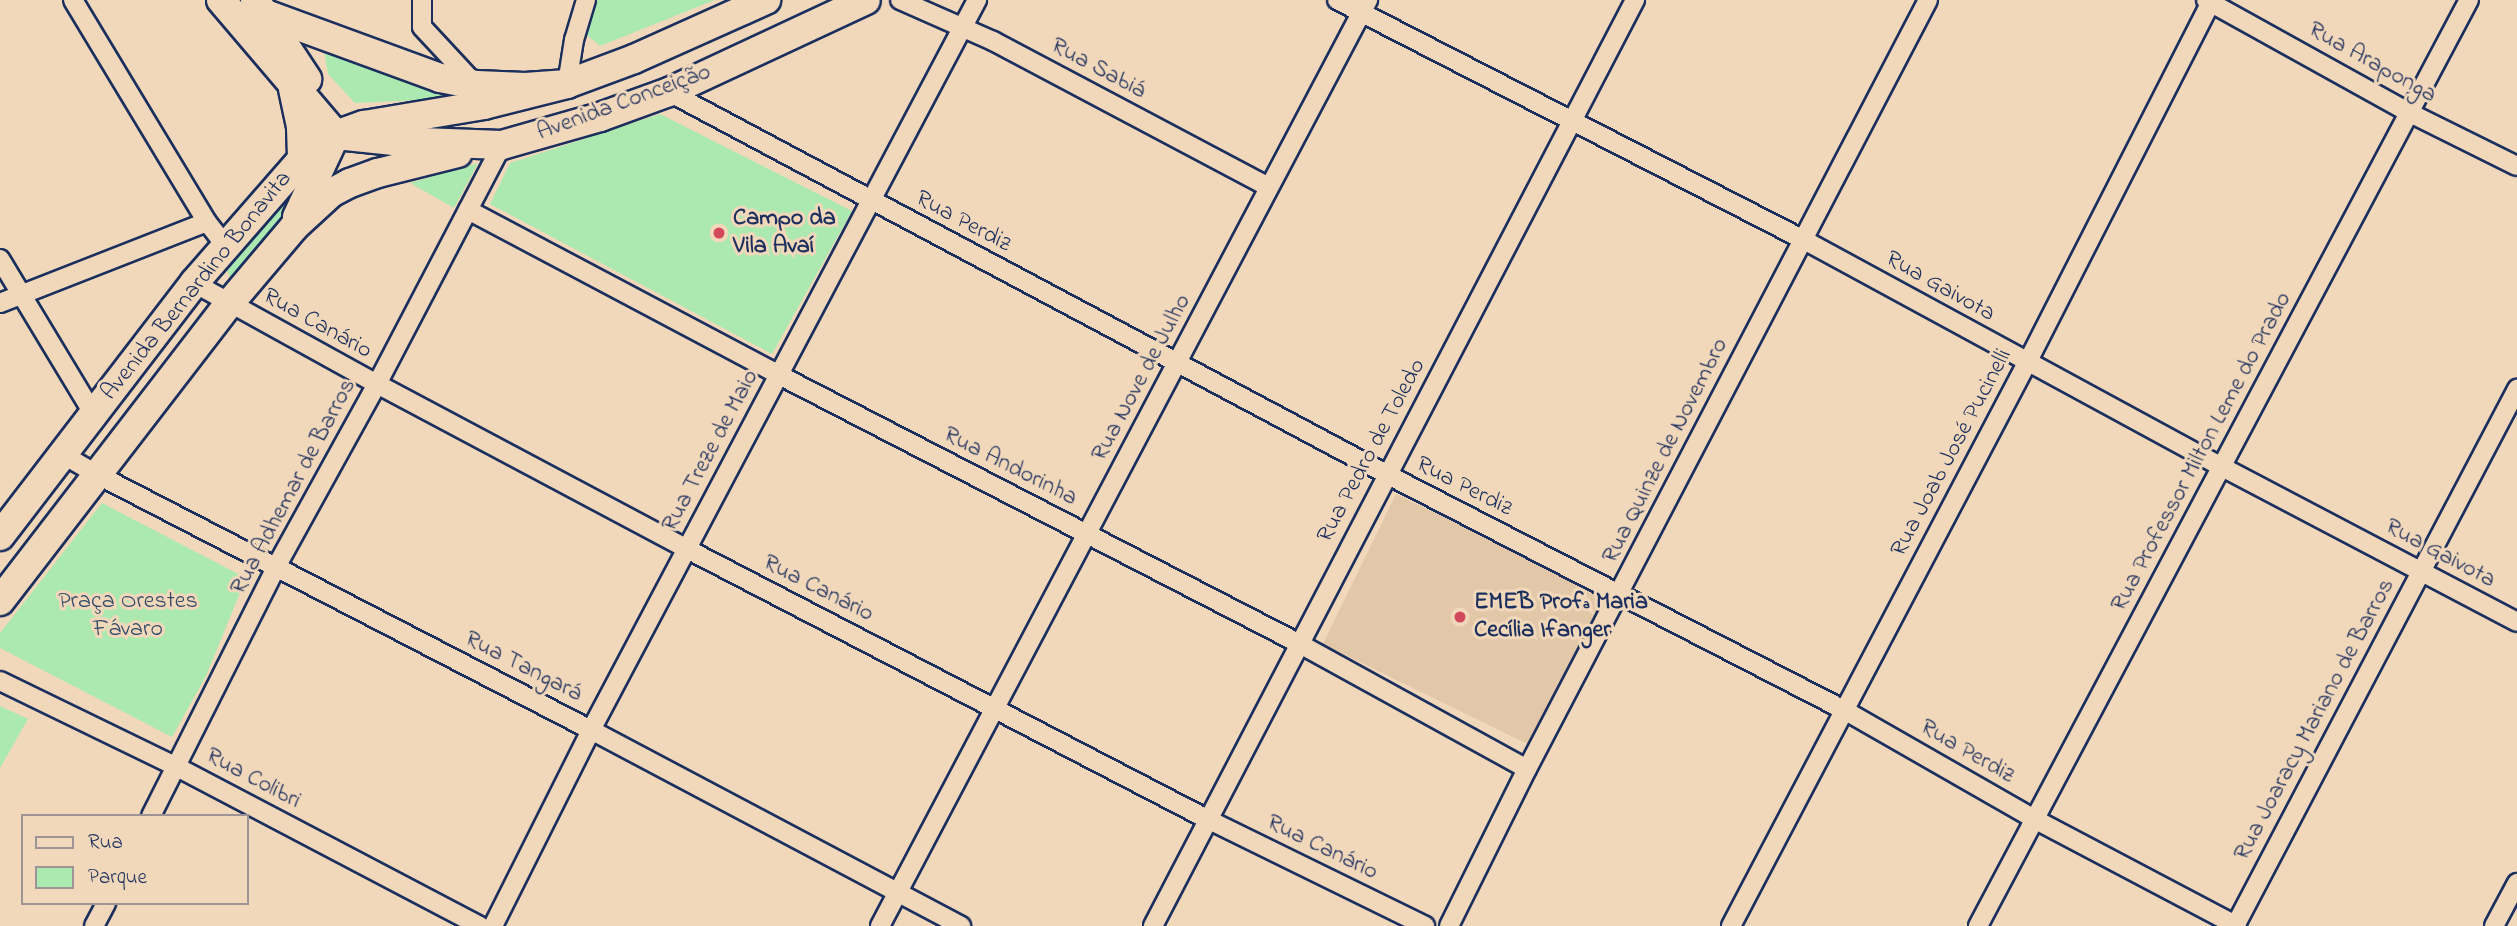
<!DOCTYPE html>
<meta charset="utf-8">
<style>
body{margin:0}
#map{position:relative;width:2517px;height:926px;overflow:hidden;background:#f2d8ba;font-family:"Indie Flower",sans-serif}
div>[style]{position:absolute}
.built>*{inset:0;background:#e2c8a9;transform-origin:0 0}
.green>*{inset:0;background:#ace9b0}
.roads{filter:drop-shadow(2px 0 #1b2f5e) drop-shadow(-2px 0 #1b2f5e) drop-shadow(0 2px #1b2f5e) drop-shadow(0 -2px #1b2f5e)}
.minor>*{height:18px;margin:-9px;padding:0 9px;transform-origin:9px;border-radius:9px;background:#f2d8ba}
.primary>*{height:28px;margin:-14px;padding:0 14px;transform-origin:14px;border-radius:14px;background:#f2d8ba}
.dots>*{width:19px;height:19px;translate:-50% -50%;box-sizing:border-box;border:4px solid #f2d8ba;border-radius:50%}
span{translate:-50% -50%;white-space:nowrap;text-align:center;line-height:1.15;-webkit-text-stroke:6px #f2d8ba;paint-order:stroke}
.street-label{font-size:24px;color:#1b2f5e}
.poi-label{font-size:24px;color:#1b2f5e;font-weight:700}
.left{translate:0 -50%;text-align:left}
.park-label{font-size:24px;color:#314b6a}
.legend{position:absolute;left:21px;top:814px;width:228px;height:91px;box-sizing:border-box;background:#f2d8ba;border:2px solid #9c9495;margin:0;padding:9px 12px;list-style:none;font-size:21px;color:#1b2f5e}
.legend li{display:flex;align-items:center;gap:14px;height:35px}
.legend b{width:35px;border:2px solid #9c9495}
</style>
<div id="map">
<div class="built">
<div style="left:1396px;top:494px;width:236px;height:167px;rotate:26deg"></div>
</div>
<div class="green">
<div style="clip-path:polygon(598px 0,715px 0,600px 46px,582px 31px)"></div>
<div style="clip-path:polygon(323px 44px,466px 94px,449px 99px,355px 103px,328px 74px)"></div>
<div style="clip-path:polygon(660px 114px,852px 211px,772px 354px,490px 204px,510px 163px)"></div>
<div style="clip-path:polygon(478px 163px,454px 208px,410px 183px)"></div>
<div style="clip-path:polygon(288px 189px,296px 199px,232px 281px,224px 265px)"></div>
<div style="clip-path:polygon(102px 503px,246px 578px,206px 676px,172px 737px,0 648px,0 633px)"></div>
<div style="clip-path:polygon(0 706px,28px 719px,0 768px)"></div>
</div>
<div class="roads">
<div class="minor">
<div style="left:73px;top:0;width:259px;rotate:58.9deg"></div>
<div style="left:422px;top:0;width:27px;rotate:90deg"></div>
<div style="left:422px;top:27px;width:76px;rotate:47.1deg"></div>
<div style="left:900px;top:0;width:102px;rotate:23.8deg"></div>
<div style="left:993px;top:41px;width:312px;rotate:27.9deg"></div>
<div style="left:1337px;top:0;width:523px;rotate:27.2deg"></div>
<div style="left:1802px;top:239px;width:478px;rotate:28.5deg"></div>
<div style="left:2222px;top:467px;width:333px;rotate:27.7deg"></div>
<div style="left:2206px;top:0;width:233px;rotate:29deg"></div>
<div style="left:2410px;top:113px;width:119px;rotate:26.4deg"></div>
<div style="left:567px;top:84px;width:45px;rotate:-81deg"></div>
<div style="left:574px;top:40px;width:42px;rotate:-73.3deg"></div>
<div style="left:669px;top:92px;width:815px;rotate:28.04deg"></div>
<div style="left:1388px;top:475px;width:513px;rotate:27.26deg"></div>
<div style="left:1844px;top:710px;width:221px;rotate:29.8deg"></div>
<div style="left:2036px;top:820px;width:227px;rotate:27.8deg"></div>
<div style="left:468px;top:210px;width:352px;rotate:27.9deg"></div>
<div style="left:779px;top:375px;width:584px;rotate:27.31deg"></div>
<div style="left:1298px;top:643px;width:261px;rotate:28.8deg"></div>
<div style="left:0;top:259px;width:180px;rotate:58.9deg"></div>
<div style="left:194px;top:283px;width:209px;rotate:28.9deg"></div>
<div style="left:377px;top:384px;width:351px;rotate:28deg"></div>
<div style="left:687px;top:549px;width:586px;rotate:27.44deg"></div>
<div style="left:1207px;top:819px;width:243px;rotate:26.1deg"></div>
<div style="left:0;top:303px;width:222px;rotate:-21.4deg"></div>
<div style="left:207px;top:222px;width:29px;rotate:52deg"></div>
<div style="left:62px;top:454px;width:42px;rotate:30.3deg"></div>
<div style="left:98px;top:475px;width:555px;rotate:27.35deg"></div>
<div style="left:591px;top:730px;width:419px;rotate:27.9deg"></div>
<div style="left:0;top:681px;width:197px;rotate:25.9deg"></div>
<div style="left:177px;top:767px;width:342px;rotate:27.7deg"></div>
<div style="left:151px;top:816px;width:279px;rotate:-63.3deg"></div>
<div style="left:276px;top:567px;width:209px;rotate:-61.1deg"></div>
<div style="left:377px;top:384px;width:270px;rotate:-62.4deg"></div>
<div style="left:94px;top:926px;width:26px;rotate:-62deg"></div>
<div style="left:493px;top:926px;width:219px;rotate:-63.4deg"></div>
<div style="left:591px;top:730px;width:826px;rotate:-62.13deg"></div>
<div style="left:880px;top:926px;width:1047px;rotate:-62.21deg"></div>
<div style="left:1153px;top:926px;width:1044px;rotate:-62.5deg"></div>
<div style="left:1449px;top:926px;width:175px;rotate:-63.6deg"></div>
<div style="left:1527px;top:769px;width:867px;rotate:-62.46deg"></div>
<div style="left:1731px;top:926px;width:636px;rotate:-62.27deg"></div>
<div style="left:2027px;top:363px;width:407px;rotate:-63deg"></div>
<div style="left:1978px;top:926px;width:1048px;rotate:-62.07deg"></div>
<div style="left:2235px;top:926px;width:607px;rotate:-62.29deg"></div>
<div style="left:2494px;top:926px;width:49px;rotate:-61.9deg"></div>
</div>
<div class="primary">
<div style="left:221px;top:0;width:177px;rotate:49.6deg"></div>
<div style="left:336px;top:135px;width:58px;rotate:5.9deg"></div>
<div style="left:394px;top:141px;width:108px;rotate:2.1deg"></div>
<div style="left:502px;top:145px;width:102px;rotate:-15.9deg"></div>
<div style="left:600px;top:117px;width:73px;rotate:-19.9deg"></div>
<div style="left:669px;top:92px;width:217px;rotate:-25deg"></div>
<div style="left:255px;top:0;width:95px;rotate:56.6deg"></div>
<div style="left:268px;top:15px;width:183px;rotate:20.1deg"></div>
<div style="left:440px;top:78px;width:38px;rotate:11deg"></div>
<div style="left:477px;top:85px;width:48px;rotate:2.4deg"></div>
<div style="left:525px;top:87px;width:42px;rotate:-4.1deg"></div>
<div style="left:567px;top:84px;width:72px;rotate:-20.5deg"></div>
<div style="left:634px;top:59px;width:145px;rotate:-24.1deg"></div>
<div style="left:293px;top:89px;width:40px;rotate:78deg"></div>
<div style="left:301px;top:128px;width:31px;rotate:88deg"></div>
<div style="left:297px;top:217px;width:85px;rotate:-64.9deg"></div>
<div style="left:0;top:536px;width:319px;rotate:-52.5deg"></div>
<div style="left:194px;top:283px;width:164px;rotate:-48.9deg"></div>
<div style="left:302px;top:159px;width:42px;rotate:-35.2deg"></div>
<div style="left:336px;top:135px;width:30px;rotate:-20deg"></div>
<div style="left:364px;top:125px;width:122px;rotate:-9.5deg"></div>
<div style="left:484px;top:105px;width:86px;rotate:-14.2deg"></div>
<div style="left:0;top:601px;width:375px;rotate:-52.4deg"></div>
<div style="left:229px;top:304px;width:101px;rotate:-49.8deg"></div>
<div style="left:294px;top:227px;width:50px;rotate:-42.6deg"></div>
<div style="left:331px;top:193px;width:21px;rotate:-28deg"></div>
<div style="left:350px;top:183px;width:30px;rotate:-20deg"></div>
<div style="left:378px;top:173px;width:82px;rotate:-14deg"></div>
</div>
</div>
<div class="dots">
<div style="left:719px;top:233px;background:#d1495b"></div>
<div style="left:1460px;top:617px;background:#d1495b"></div>
</div>
<div class="street-label">
<span style="left:2372px;top:63px;rotate:29deg">Rua Araponga</span>
<span style="left:1098px;top:69px;rotate:28deg">Rua Sabiá</span>
<span style="left:624px;top:103px;rotate:-20deg">Avenida Conceição</span>
<span style="left:963px;top:222px;rotate:28deg">Rua Perdiz</span>
<span style="left:197px;top:286px;rotate:-51deg">Avenida Bernardino Bonavita</span>
<span style="left:1940px;top:287px;rotate:29deg">Rua Gaivota</span>
<span style="left:317px;top:324px;rotate:29deg">Rua Canário</span>
<span style="left:1142px;top:378px;rotate:-62deg">Rua Nove de Julho</span>
<span style="left:711px;top:451px;rotate:-62deg">Rua Treze de Maio</span>
<span style="left:1372px;top:451px;rotate:-62deg">Rua Pedro de Toledo</span>
<span style="left:1666px;top:451px;rotate:-63deg">Rua Quinze de Novembro</span>
<span style="left:2202px;top:452px;rotate:-62deg">Rua Professor Milton Leme do Prado</span>
<span style="left:1952px;top:453px;rotate:-62deg">Rua Joab José Pucinelli</span>
<span style="left:1010px;top:467px;rotate:27deg">Rua Andorinha</span>
<span style="left:294px;top:487px;rotate:-62deg">Rua Adhemar de Barros</span>
<span style="left:1464px;top:487px;rotate:27deg">Rua Perdiz</span>
<span style="left:2440px;top:554px;rotate:28deg">Rua Gaivota</span>
<span style="left:818px;top:589px;rotate:27deg">Rua Canário</span>
<span style="left:523px;top:667px;rotate:27deg">Rua Tangará</span>
<span style="left:2315px;top:720px;rotate:-62deg">Rua Joaracy Mariano de Barros</span>
<span style="left:1967px;top:752px;rotate:30deg">Rua Perdiz</span>
<span style="left:253px;top:779px;rotate:28deg">Rua Colibri</span>
<span style="left:1322px;top:848px;rotate:26deg">Rua Canário</span>
</div>
<div class="poi-label">
<span class="left" style="left:733px;top:233px">Campo da<br>Vila Avaí</span>
<span class="left" style="left:1474px;top:617px">EMEB Profª Maria<br>Cecília Ifanger</span>
</div>
<div class="park-label">
<span style="left:128px;top:616px">Praça Orestes<br>Fávaro</span>
</div>
<ul class="legend">
<li><b style="height:9px;background:#f2d8ba"></b>Rua</li>
<li><b style="height:19px;background:#ace9b0"></b>Parque</li>
</ul>
</div>
